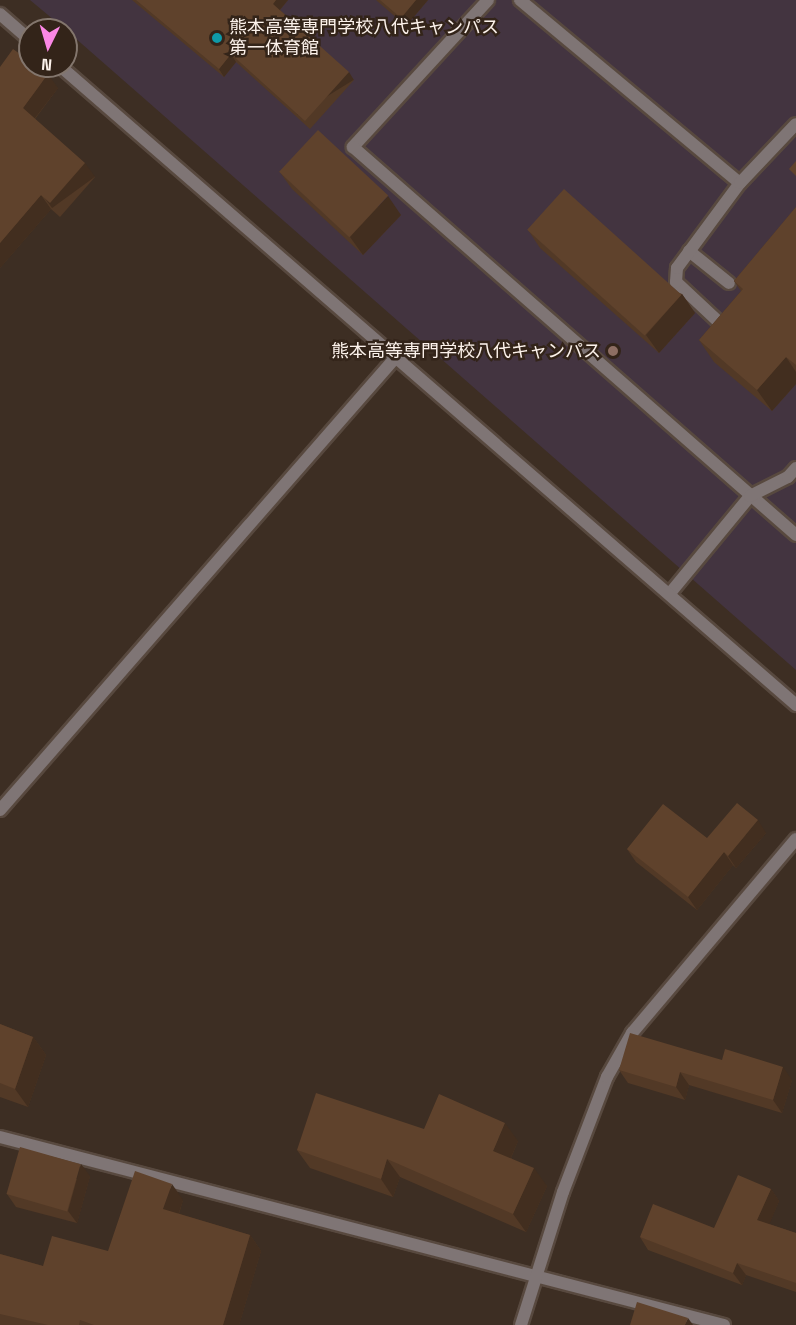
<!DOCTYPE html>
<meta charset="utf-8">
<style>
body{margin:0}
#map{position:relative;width:796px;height:1325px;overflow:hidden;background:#3d2e23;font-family:"Space Grotesk","Noto Sans JP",sans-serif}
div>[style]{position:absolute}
.education>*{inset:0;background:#433440}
.roads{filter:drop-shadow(2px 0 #58493f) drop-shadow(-2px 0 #58493f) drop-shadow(0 2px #58493f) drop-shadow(0 -2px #58493f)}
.service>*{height:12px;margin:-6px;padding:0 6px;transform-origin:6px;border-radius:6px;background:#7f7575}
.minor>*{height:12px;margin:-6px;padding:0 6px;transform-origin:6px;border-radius:6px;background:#7f7575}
.wall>*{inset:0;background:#523926}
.shaded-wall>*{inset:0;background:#422e1f;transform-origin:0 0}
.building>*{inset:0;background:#5f422c;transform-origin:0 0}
.dots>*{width:16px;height:16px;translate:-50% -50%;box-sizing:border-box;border:3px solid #332419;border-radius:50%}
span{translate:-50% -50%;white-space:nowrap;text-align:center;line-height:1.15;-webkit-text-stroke:5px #332419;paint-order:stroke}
.poi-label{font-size:18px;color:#fcf2eb}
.left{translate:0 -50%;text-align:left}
.right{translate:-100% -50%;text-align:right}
.north{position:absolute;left:18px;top:18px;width:60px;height:60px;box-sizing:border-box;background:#332419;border:2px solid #83766d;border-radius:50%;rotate:185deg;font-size:16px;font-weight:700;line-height:24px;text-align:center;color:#fcf2eb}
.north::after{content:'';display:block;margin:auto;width:21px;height:27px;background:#fb87e5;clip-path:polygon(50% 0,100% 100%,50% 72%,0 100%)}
</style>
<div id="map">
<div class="education">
<div style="clip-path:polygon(30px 0,796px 0,796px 670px,66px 30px)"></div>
</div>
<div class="roads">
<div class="service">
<div style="left:488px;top:0;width:200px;rotate:132.6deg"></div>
<div style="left:353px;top:147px;width:589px;rotate:41.21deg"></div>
<div style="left:520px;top:0;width:286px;rotate:39.8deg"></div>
<div style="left:689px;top:251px;width:51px;rotate:38.7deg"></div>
<div style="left:722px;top:325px;width:63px;rotate:-136.9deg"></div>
<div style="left:676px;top:282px;width:14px;rotate:-86deg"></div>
<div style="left:677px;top:268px;width:106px;rotate:-53.5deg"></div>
<div style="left:740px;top:183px;width:81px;rotate:-46.5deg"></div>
<div style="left:671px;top:592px;width:124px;rotate:-50.5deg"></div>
<div style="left:750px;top:496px;width:42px;rotate:-26.6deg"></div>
<div style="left:788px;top:477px;width:12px;rotate:-48deg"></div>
</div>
<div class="minor">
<div style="left:0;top:14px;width:40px;rotate:41deg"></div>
<div style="left:60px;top:66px;width:975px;rotate:40.96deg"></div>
<div style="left:0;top:810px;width:602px;rotate:-48.84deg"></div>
<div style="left:0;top:1137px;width:748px;rotate:14.56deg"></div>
<div style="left:521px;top:1325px;width:139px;rotate:-72.5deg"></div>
<div style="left:563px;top:1192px;width:123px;rotate:-69.1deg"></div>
<div style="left:607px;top:1077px;width:51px;rotate:-60.4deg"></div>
<div style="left:632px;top:1033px;width:254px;rotate:-49.8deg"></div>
</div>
</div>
<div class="wall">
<div style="clip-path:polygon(132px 0,288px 0,280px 10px,354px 80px,310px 129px,236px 62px,224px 77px)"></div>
<div style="clip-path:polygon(376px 0,428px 0,406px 26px)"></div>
<div style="clip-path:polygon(0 67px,58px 88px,35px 119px,95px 177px,60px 217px,51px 209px,0 268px)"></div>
<div style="clip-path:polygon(279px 171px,401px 215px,363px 255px,292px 189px)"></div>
<div style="clip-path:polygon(796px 207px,796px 384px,772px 411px,714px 362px,699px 340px,741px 291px,734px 281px)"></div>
<div style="clip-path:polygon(528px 230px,682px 294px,695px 313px,659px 353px,540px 248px)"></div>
<div style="clip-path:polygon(766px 833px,736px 868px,733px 865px,697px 910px,636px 862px,627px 849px,707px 838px)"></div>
<div style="clip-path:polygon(0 1024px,33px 1037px,46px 1055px,28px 1107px,0 1097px)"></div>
<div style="clip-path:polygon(722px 1060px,792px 1080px,782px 1113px,689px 1085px,685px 1100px,628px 1083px,619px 1070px)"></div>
<div style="clip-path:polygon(424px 1129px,518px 1141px,511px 1158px,547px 1186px,526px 1232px,400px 1177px,393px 1197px,310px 1168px,297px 1150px)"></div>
<div style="clip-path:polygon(90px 1176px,77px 1223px,16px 1207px,7px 1194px)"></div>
<div style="clip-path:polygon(771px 1189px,779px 1201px,769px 1224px,796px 1233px,796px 1292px,746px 1275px,742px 1285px,648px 1250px,640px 1237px,714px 1228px)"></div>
<div style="clip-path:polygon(183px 1200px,179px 1214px,250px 1235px,261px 1251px,239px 1325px,0 1325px,0 1254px,43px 1266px,108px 1251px)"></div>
</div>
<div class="shaded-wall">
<div style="clip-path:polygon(276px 0,288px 0,278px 12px,273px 4px)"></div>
<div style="clip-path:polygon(416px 0,428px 0,406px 26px,401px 18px)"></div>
<div style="clip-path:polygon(231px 54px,236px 62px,224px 77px,219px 69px)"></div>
<div style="left:349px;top:72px;width:9px;height:66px;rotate:58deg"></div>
<div style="clip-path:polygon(48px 74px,58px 88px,32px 122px,23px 108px)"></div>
<div style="left:85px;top:163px;width:17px;height:53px;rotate:54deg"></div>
<div style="clip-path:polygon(41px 195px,51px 209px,0 268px,0 243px)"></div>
<div style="clip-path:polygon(388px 196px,401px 215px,363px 255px,350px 237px)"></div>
<div style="clip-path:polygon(682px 294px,695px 313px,659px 353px,646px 335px)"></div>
<div style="clip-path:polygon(786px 357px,796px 372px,796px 384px,772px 411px,757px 390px)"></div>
<div style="clip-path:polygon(758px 820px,766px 833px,736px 868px,728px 856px)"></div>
<div style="clip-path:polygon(724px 852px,733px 865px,697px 910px,688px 897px)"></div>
<div style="clip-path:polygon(33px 1037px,46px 1055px,28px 1107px,15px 1089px)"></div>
<div style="clip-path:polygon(783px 1067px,792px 1080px,782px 1113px,773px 1100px)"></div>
<div style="clip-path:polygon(680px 1072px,689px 1085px,685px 1100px,676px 1087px)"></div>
<div style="clip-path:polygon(505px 1123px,518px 1141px,506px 1169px,493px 1151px)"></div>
<div style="clip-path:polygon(387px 1159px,400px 1177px,393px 1197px,381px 1179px)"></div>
<div style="clip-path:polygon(81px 1164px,90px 1176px,77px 1223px,68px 1211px)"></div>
<div style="clip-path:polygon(534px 1168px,547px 1186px,526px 1232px,513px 1214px)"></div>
<div style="clip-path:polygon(172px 1184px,183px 1200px,175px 1225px,163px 1209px)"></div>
<div style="clip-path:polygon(771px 1189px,779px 1201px,766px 1232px,757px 1220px)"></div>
<div style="clip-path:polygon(250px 1235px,261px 1251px,239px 1325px,223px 1325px)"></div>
<div style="clip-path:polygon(737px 1263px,746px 1275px,742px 1285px,733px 1273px)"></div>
<div style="clip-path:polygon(688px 1318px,693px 1325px,685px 1325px)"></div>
</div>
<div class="building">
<div style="clip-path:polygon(136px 0,276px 0,273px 4px,349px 72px,305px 121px,231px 54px,219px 69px)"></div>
<div style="clip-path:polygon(380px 0,416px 0,401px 18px)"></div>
<div style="clip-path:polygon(13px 49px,30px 61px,30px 66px,37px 66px,48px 74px,23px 108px,85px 163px,50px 203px,41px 195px,0 243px,0 67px)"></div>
<div style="left:318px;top:130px;width:96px;height:57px;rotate:43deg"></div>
<div style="clip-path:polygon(796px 161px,796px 176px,789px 169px)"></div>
<div style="left:564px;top:189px;width:158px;height:55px;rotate:42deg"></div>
<div style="clip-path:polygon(796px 207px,796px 365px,786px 357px,757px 390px,699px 340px,743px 289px,734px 281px)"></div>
<div style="clip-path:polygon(737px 803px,758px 820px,728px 856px,724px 852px,688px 897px,627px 849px,663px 804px,707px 838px)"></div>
<div style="clip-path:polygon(0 1024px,33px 1037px,15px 1089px,0 1083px)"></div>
<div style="clip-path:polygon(630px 1033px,722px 1060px,725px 1049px,783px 1067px,773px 1100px,680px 1072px,676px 1087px,619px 1070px)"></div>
<div style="clip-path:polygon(316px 1093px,424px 1129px,439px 1094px,505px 1123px,493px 1151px,534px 1168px,513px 1214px,387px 1159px,381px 1179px,297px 1150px)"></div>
<div style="left:20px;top:1147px;width:63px;height:49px;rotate:16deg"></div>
<div style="clip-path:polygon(135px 1171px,172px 1184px,163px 1209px,250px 1235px,223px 1325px,94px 1325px,80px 1320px,79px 1325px,48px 1325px,0 1314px,0 1254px,43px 1266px,52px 1236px,108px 1251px)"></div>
<div style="clip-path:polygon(738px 1175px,771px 1189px,757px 1220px,796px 1233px,796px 1283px,737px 1263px,733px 1273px,640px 1237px,653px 1204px,714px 1228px)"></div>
<div style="clip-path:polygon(637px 1302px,688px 1318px,685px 1325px,630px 1325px)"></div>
</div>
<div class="dots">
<div style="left:217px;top:38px;background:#0f9aa8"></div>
<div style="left:613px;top:351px;background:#8d6e63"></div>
</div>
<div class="poi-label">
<span class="left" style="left:229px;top:38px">熊本高等専門学校八代キャンパス<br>第一体育館</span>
<span class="right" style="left:601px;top:351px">熊本高等専門学校八代キャンパス</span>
</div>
<div class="north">N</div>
</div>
